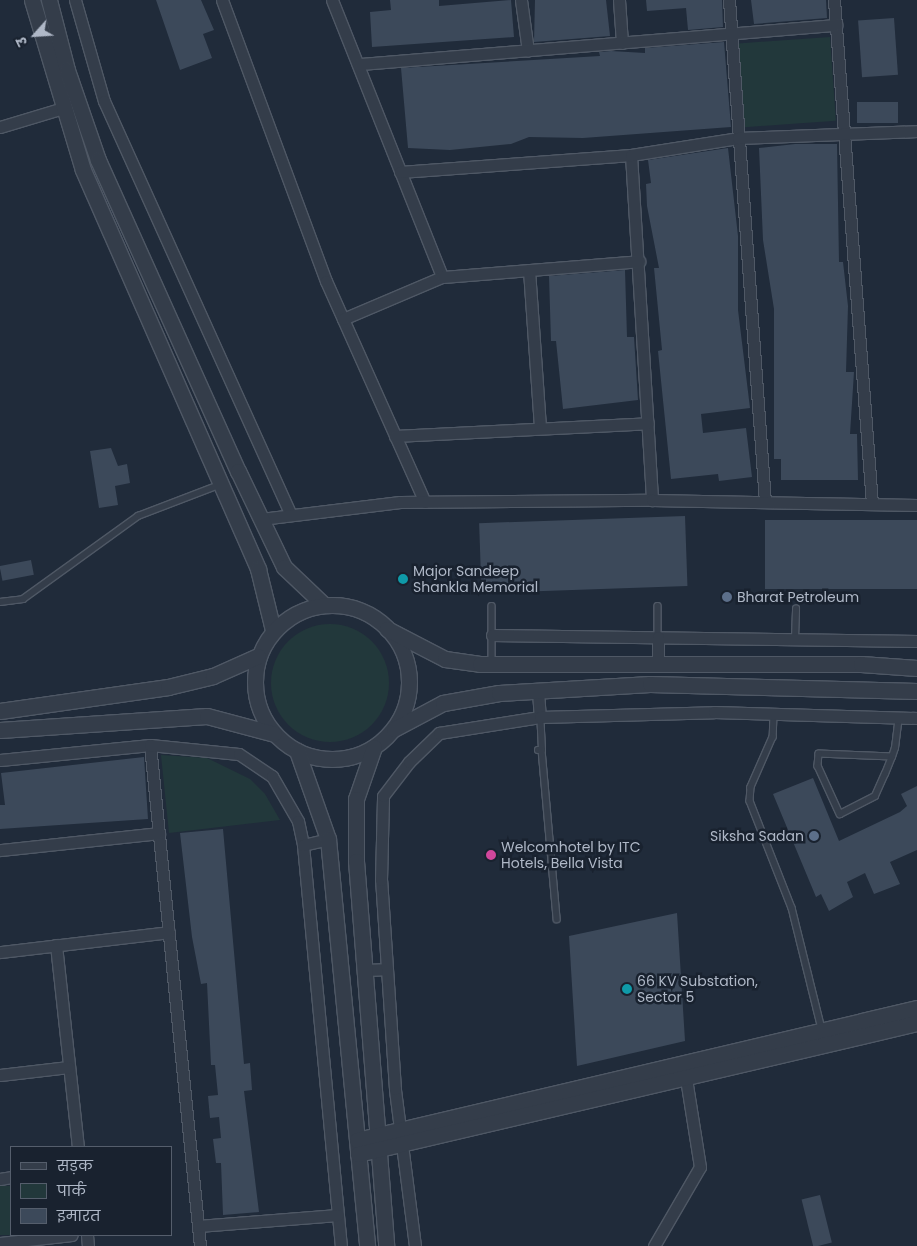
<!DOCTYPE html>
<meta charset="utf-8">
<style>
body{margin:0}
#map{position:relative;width:917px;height:1246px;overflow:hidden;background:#202b3a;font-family:Poppins,"Noto Sans Devanagari",sans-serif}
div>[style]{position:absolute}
.green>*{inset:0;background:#22383b;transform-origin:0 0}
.round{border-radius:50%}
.building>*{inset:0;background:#3c495a;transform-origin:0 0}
.roads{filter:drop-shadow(1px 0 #4f5865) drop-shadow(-1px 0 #4f5865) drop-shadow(0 1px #4f5865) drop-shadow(0 -1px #4f5865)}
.service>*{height:5.5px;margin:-2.75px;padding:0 2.75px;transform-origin:2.75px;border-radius:2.75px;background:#343d4a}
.minor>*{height:11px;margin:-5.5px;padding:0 5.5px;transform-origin:5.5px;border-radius:5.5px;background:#343d4a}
.tertiary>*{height:15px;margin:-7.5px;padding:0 7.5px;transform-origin:7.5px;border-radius:7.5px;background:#343d4a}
.tertiary>.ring{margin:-7.5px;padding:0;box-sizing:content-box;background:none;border:15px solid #343d4a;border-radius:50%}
.dots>*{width:14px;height:14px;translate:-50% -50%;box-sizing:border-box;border:2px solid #19222f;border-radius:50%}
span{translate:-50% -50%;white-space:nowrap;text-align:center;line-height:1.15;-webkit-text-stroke:5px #19222f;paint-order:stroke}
.poi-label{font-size:14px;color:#afb8c7}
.left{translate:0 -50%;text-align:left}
.right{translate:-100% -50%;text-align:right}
.legend{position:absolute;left:10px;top:1146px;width:162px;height:90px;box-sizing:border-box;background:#19222f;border:1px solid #555e6c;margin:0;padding:6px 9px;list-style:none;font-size:15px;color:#afb8c7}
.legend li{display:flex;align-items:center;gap:10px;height:25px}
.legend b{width:25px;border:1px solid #555e6c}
.north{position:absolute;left:10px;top:10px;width:50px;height:50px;-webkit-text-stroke:4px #19222f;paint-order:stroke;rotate:244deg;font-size:14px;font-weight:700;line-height:20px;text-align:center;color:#afb8c7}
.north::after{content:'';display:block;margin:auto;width:18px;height:22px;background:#afb8c7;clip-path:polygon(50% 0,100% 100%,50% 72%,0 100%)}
</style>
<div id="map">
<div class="green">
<div style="left:830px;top:37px;width:84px;height:95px;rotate:86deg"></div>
<div class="round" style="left:271px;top:624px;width:118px;height:118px"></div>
<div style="clip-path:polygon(161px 755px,207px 758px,250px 779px,265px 794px,280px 820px,169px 833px)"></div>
<div style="left:11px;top:1186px;width:49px;height:11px;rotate:90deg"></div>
</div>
<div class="building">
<div style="clip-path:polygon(156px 0,201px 0,214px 30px,203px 34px,212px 58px,180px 70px)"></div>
<div style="clip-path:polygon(390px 0,439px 0,439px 6px,511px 0,514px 37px,372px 47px,370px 12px,391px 10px)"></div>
<div style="clip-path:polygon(535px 0,606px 0,610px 36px,534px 42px)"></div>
<div style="clip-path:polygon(646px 0,722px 0,723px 27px,688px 30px,686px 8px,647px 11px)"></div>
<div style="clip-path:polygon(751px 0,826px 0,827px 18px,754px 24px)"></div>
<div style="left:894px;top:18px;width:57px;height:36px;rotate:86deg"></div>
<div style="clip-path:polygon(724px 42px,731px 127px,583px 138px,529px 137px,511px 144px,450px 150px,408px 148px,401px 68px,600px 56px,599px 52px,611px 51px,645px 53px,645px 48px)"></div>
<div style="left:857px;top:102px;width:41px;height:21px"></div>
<div style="clip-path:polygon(795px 144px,837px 144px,839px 262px,843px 262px,848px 306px,846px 372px,854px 372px,850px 434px,857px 434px,858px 480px,781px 480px,781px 459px,774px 459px,774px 309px,763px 240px,759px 148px)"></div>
<div style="clip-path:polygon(728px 148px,738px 236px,738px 310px,750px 408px,701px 414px,703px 433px,746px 428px,752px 477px,719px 481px,718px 474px,671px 479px,658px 351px,662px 350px,654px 268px,659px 268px,647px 206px,646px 184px,651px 183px,648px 160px)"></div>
<div style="clip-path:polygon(625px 270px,627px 337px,634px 337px,638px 400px,563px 409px,556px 341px,551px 341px,549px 276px)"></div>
<div style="clip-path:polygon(111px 448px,118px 466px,127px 464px,130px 483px,115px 486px,118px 505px,99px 508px,90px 451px)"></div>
<div style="left:685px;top:516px;width:70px;height:206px;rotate:88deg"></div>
<div style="left:917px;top:520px;width:69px;height:152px;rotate:90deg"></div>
<div style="left:31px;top:560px;width:15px;height:32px;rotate:79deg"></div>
<div style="clip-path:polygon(144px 757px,148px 819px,0 829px,0 805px,5px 805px,1px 773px)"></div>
<div style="clip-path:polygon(813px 778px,839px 841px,900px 812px,907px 806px,901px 794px,917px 786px,917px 850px,890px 862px,900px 884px,874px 894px,865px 873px,847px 882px,853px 897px,829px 911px,821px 894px,816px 897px,773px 794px)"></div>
<div style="clip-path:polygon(223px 829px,244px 1064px,250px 1063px,252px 1090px,244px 1091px,259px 1212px,223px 1215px,221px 1163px,216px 1163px,213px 1139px,221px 1138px,219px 1117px,210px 1118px,208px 1096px,218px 1095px,215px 1065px,211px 1065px,207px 983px,201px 984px,192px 937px,180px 833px)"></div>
<div style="clip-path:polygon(677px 913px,685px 1041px,577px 1066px,569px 936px)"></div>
<div style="left:820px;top:1195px;width:49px;height:19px;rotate:76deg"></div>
</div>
<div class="roads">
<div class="service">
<div style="left:0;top:602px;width:23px;rotate:-7deg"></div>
<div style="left:23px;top:599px;width:142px;rotate:-35.8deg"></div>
<div style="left:138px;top:516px;width:87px;rotate:-20.9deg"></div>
<div style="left:492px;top:606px;width:58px;rotate:90deg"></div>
<div style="left:658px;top:606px;width:31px;rotate:90deg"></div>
<div style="left:795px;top:639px;width:30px;rotate:-88deg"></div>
<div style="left:774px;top:714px;width:23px;rotate:92deg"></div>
<div style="left:773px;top:737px;width:55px;rotate:113.7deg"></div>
<div style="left:751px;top:787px;width:14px;rotate:94deg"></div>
<div style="left:750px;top:801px;width:115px;rotate:68.6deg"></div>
<div style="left:792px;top:908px;width:125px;rotate:76.1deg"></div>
<div style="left:538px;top:750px;width:4px"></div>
<div style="left:542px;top:750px;width:33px;rotate:-93deg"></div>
<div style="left:542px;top:750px;width:170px;rotate:84.9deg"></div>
<div style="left:892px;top:757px;width:73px;rotate:-177.6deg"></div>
<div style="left:819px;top:754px;width:12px;rotate:95deg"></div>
<div style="left:818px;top:766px;width:53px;rotate:65.4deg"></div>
<div style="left:840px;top:814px;width:39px;rotate:-27deg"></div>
<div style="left:875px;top:796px;width:24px;rotate:-66deg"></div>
<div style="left:885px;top:774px;width:18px;rotate:-68deg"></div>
<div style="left:892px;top:757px;width:9px;rotate:-72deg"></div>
<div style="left:895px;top:748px;width:31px;rotate:-83deg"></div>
</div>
<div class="minor">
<div style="left:75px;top:0;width:105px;rotate:74deg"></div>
<div style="left:104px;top:101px;width:454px;rotate:65.7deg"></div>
<div style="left:222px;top:0;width:300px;rotate:69.7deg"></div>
<div style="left:326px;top:281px;width:242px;rotate:65.9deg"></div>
<div style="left:332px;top:0;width:298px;rotate:68.3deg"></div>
<div style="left:521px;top:0;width:51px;rotate:82.2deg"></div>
<div style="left:619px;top:0;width:43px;rotate:86deg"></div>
<div style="left:729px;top:0;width:503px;rotate:85.9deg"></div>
<div style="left:834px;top:0;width:505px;rotate:85.69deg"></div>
<div style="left:360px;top:64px;width:478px;rotate:-4.7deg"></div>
<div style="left:0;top:127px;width:66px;rotate:-16.8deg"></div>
<div style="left:631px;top:155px;width:346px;rotate:86.5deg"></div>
<div style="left:400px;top:172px;width:232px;rotate:-4.2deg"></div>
<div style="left:631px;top:155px;width:108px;rotate:-9deg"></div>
<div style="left:738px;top:138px;width:179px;rotate:-2.2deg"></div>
<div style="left:529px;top:270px;width:158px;rotate:86deg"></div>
<div style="left:343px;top:319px;width:108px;rotate:-23deg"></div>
<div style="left:442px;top:277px;width:198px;rotate:-4.6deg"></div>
<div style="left:395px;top:436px;width:253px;rotate:-2.9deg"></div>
<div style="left:261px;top:519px;width:140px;rotate:-7deg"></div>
<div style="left:400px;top:502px;width:252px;rotate:-0.5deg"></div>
<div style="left:652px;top:500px;width:265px;rotate:1.1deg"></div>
<div style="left:492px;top:635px;width:425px;rotate:0.8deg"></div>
<div style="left:658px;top:637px;width:27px;rotate:90deg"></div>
<div style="left:538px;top:691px;width:26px;rotate:86deg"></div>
<div style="left:150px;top:745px;width:503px;rotate:84.3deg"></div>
<div style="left:0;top:760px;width:151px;rotate:-5.7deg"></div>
<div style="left:150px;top:745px;width:89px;rotate:5.8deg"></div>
<div style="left:239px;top:754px;width:40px;rotate:34deg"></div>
<div style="left:272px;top:776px;width:52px;rotate:60deg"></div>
<div style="left:298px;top:821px;width:25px;rotate:78deg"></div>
<div style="left:303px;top:845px;width:403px;rotate:84.6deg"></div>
<div style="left:303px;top:845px;width:26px;rotate:-13deg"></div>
<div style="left:0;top:850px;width:160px;rotate:-6.1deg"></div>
<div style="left:56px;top:945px;width:203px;rotate:83.8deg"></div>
<div style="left:0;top:952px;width:170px;rotate:-6.7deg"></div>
<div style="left:363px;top:970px;width:23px;rotate:-2deg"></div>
<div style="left:0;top:1075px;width:69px;rotate:-6.6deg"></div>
<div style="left:0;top:1179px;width:11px;rotate:-10deg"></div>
<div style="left:198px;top:1226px;width:140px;rotate:-4.5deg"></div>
<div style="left:87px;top:1235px;width:11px;rotate:85deg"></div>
<div style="left:0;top:1243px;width:72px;rotate:-6.3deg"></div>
<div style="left:415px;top:1246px;width:158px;rotate:-97.3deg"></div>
<div style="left:395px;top:1089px;width:209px;rotate:-93.8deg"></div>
<div style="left:381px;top:880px;width:84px;rotate:-88.6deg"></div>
<div style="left:383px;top:796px;width:43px;rotate:-52.6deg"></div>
<div style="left:409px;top:762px;width:42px;rotate:-44deg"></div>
<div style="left:439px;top:733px;width:102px;rotate:-9deg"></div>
<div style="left:540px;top:717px;width:174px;rotate:-1.6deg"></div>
<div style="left:714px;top:712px;width:203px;rotate:1.7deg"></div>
<div style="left:654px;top:1246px;width:91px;rotate:-59.8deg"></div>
<div style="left:700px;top:1167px;width:96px;rotate:-99deg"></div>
</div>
<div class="tertiary">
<div style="left:32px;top:0;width:177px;rotate:73.3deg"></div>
<div style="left:83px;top:170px;width:436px;rotate:66.3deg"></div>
<div style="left:258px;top:569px;width:63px;rotate:76.2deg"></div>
<div style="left:49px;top:0;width:72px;rotate:75.6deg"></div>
<div style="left:67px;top:70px;width:95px;rotate:71deg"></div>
<div style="left:98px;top:160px;width:341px;rotate:65.8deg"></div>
<div style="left:238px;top:471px;width:106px;rotate:64.4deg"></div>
<div style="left:284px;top:567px;width:54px;rotate:43.5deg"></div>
<div class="ring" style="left:255px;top:605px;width:139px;height:139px"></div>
<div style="left:387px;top:629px;width:65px;rotate:27.3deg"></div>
<div style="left:445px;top:659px;width:35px;rotate:8deg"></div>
<div style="left:480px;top:664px;width:381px"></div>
<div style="left:861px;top:664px;width:56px;rotate:4.1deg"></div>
<div style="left:0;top:711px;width:170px;rotate:-8.1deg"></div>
<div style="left:168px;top:687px;width:46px;rotate:-13.7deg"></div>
<div style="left:213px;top:676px;width:49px;rotate:-24deg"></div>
<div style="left:394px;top:729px;width:55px;rotate:-28deg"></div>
<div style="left:443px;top:703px;width:57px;rotate:-10.1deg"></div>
<div style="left:499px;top:693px;width:151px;rotate:-3.4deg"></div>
<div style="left:650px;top:684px;width:267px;rotate:1.5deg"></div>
<div style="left:0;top:730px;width:207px;rotate:-3.9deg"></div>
<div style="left:207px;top:716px;width:69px;rotate:15deg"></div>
<div style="left:374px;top:747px;width:55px;rotate:109.1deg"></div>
<div style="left:356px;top:799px;width:62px;rotate:90deg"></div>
<div style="left:356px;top:861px;width:386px;rotate:85.5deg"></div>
<div style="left:297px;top:751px;width:93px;rotate:70.6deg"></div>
<div style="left:328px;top:839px;width:409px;rotate:84.5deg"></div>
<div style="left:357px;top:1140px;width:575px;rotate:-13.26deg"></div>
<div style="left:358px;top:1154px;width:574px;rotate:-13.19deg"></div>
</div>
</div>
<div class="dots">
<div style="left:403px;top:579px;background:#0f9aa8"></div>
<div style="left:727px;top:597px;background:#5c6f8a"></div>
<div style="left:814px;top:836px;background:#5c6f8a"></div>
<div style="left:491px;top:855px;background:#d1479c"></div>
<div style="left:627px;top:989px;background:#0f9aa8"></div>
</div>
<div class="poi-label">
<span class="left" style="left:413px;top:579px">Major Sandeep<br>Shankla Memorial</span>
<span class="left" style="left:737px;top:597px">Bharat Petroleum</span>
<span class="right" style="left:804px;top:836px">Siksha Sadan</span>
<span class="left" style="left:501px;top:855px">Welcomhotel by ITC<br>Hotels, Bella Vista</span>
<span class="left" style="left:637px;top:989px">66 KV Substation,<br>Sector 5</span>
</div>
<ul class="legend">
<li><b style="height:6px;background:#343d4a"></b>सड़क</li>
<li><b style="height:14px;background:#22383b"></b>पार्क</li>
<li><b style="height:14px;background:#3c495a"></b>इमारत</li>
</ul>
<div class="north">उ</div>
</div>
